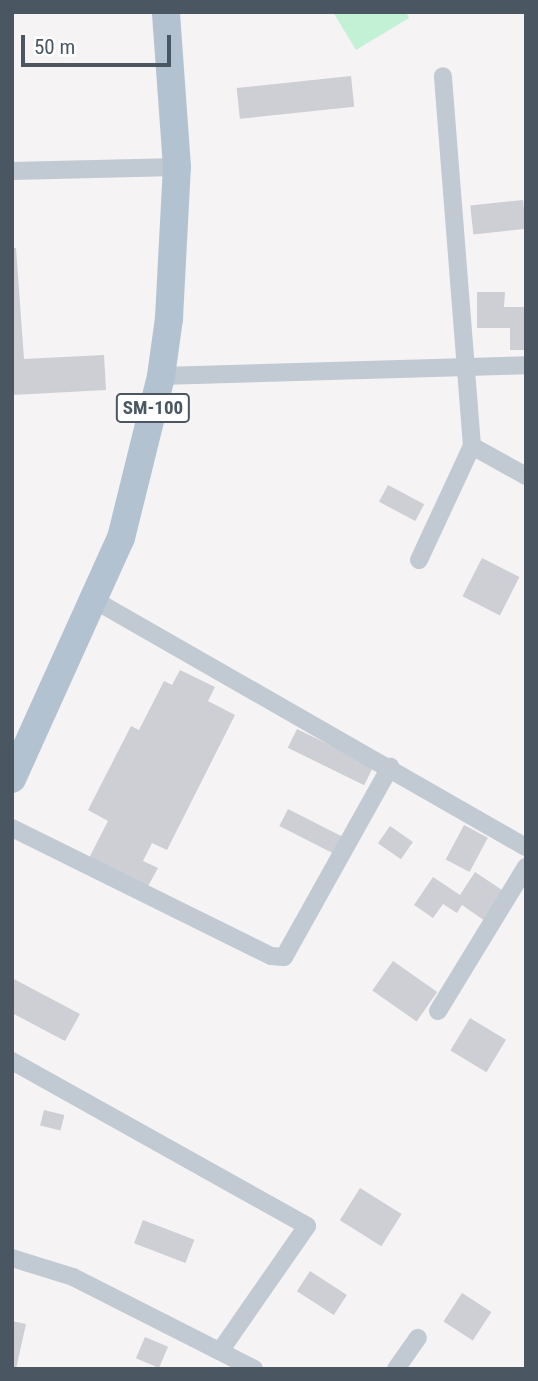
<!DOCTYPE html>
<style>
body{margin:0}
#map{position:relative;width:538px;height:1381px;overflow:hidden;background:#f5f3f3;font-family:"Roboto Condensed",sans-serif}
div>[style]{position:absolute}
.green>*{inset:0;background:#c3f1d5}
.building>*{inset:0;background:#cdcfd5;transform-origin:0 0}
.street>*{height:18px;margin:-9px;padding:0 9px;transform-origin:9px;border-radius:9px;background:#c1cad2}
.primary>*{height:28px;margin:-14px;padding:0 14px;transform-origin:14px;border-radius:14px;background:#b3c2d1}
span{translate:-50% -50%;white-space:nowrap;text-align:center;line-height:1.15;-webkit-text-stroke:6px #fff;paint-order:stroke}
.shield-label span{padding:2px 5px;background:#fff;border:2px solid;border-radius:5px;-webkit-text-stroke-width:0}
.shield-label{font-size:19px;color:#4a5661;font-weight:700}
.frame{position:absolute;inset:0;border:14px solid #4a5661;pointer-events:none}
.scale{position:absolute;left:21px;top:35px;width:150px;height:32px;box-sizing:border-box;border:4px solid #4a5661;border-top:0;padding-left:9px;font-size:21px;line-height:24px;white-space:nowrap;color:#4a5661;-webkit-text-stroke:5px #fff;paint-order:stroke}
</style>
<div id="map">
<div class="green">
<div style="clip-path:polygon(333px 12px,406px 12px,409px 18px,356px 50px)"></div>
</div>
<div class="building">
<div style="left:351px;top:76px;width:31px;height:115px;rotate:84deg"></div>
<div style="left:523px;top:200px;width:29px;height:53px;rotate:84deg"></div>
<div style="clip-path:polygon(12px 248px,16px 248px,24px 359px,104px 355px,106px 390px,12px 395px)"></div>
<div style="clip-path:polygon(477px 292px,505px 292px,504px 307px,526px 307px,526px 350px,510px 350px,510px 328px,477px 328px)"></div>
<div style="left:388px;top:485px;width:41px;height:19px;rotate:28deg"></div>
<div style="left:482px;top:558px;width:42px;height:43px;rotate:27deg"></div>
<div style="clip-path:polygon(180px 670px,215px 687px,208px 701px,235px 715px,167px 850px,152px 843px,143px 861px,158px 868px,147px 888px,89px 858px,108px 821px,88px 810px,131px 726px,139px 730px,164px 681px,172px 685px)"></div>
<div style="left:297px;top:729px;width:85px;height:21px;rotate:26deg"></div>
<div style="left:288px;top:809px;width:64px;height:19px;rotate:27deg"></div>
<div style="left:464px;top:825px;width:27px;height:39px;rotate:28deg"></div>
<div style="left:390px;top:826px;width:28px;height:21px;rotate:35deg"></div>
<div style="clip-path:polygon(475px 872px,505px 892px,485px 921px,462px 905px,457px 913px,443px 904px,433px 918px,414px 905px,433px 877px,460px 895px)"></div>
<div style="left:393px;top:961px;width:54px;height:36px;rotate:35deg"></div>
<div style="clip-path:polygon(12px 978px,80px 1014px,65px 1041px,12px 1013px)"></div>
<div style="left:470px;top:1018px;width:42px;height:38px;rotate:31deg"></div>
<div style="left:44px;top:1110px;width:21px;height:16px;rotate:14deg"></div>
<div style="left:360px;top:1188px;width:49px;height:38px;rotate:32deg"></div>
<div style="left:143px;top:1220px;width:55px;height:25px;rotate:21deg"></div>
<div style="left:310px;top:1271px;width:44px;height:24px;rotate:33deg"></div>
<div style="left:462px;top:1293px;width:35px;height:34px;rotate:33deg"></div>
<div style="clip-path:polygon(12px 1321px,26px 1324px,16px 1369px,12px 1369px)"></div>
<div style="left:145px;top:1337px;width:25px;height:23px;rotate:23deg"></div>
</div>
<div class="street">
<div style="left:12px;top:171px;width:165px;rotate:-1.4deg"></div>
<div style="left:161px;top:376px;width:365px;rotate:-1.7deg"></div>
<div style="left:472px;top:446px;width:62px;rotate:29.1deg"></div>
<div style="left:419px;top:560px;width:126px;rotate:-65.1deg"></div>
<div style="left:472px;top:446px;width:371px;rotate:-94.5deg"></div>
<div style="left:96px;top:601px;width:495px;rotate:29.8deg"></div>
<div style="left:12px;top:828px;width:289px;rotate:26.3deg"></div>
<div style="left:271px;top:956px;width:13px;rotate:4deg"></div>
<div style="left:284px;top:957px;width:218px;rotate:-60.8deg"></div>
<div style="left:438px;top:1011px;width:169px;rotate:-58.6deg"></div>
<div style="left:12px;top:1061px;width:338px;rotate:29.2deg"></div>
<div style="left:307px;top:1226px;width:152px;rotate:124.8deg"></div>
<div style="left:12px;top:1258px;width:64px;rotate:17.3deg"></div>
<div style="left:73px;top:1277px;width:203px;rotate:26.9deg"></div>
<div style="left:396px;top:1369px;width:38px;rotate:-55deg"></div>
</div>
<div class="primary">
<div style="left:12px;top:779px;width:265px;rotate:-65.7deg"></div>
<div style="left:121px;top:538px;width:167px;rotate:-76.1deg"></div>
<div style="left:161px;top:376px;width:59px;rotate:-82.1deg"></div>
<div style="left:169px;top:318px;width:151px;rotate:-87deg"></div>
<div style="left:177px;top:167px;width:155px;rotate:-94.1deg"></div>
</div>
<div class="shield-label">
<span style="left:153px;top:408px">SM-100</span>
</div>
<div class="frame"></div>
<div class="scale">50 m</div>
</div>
